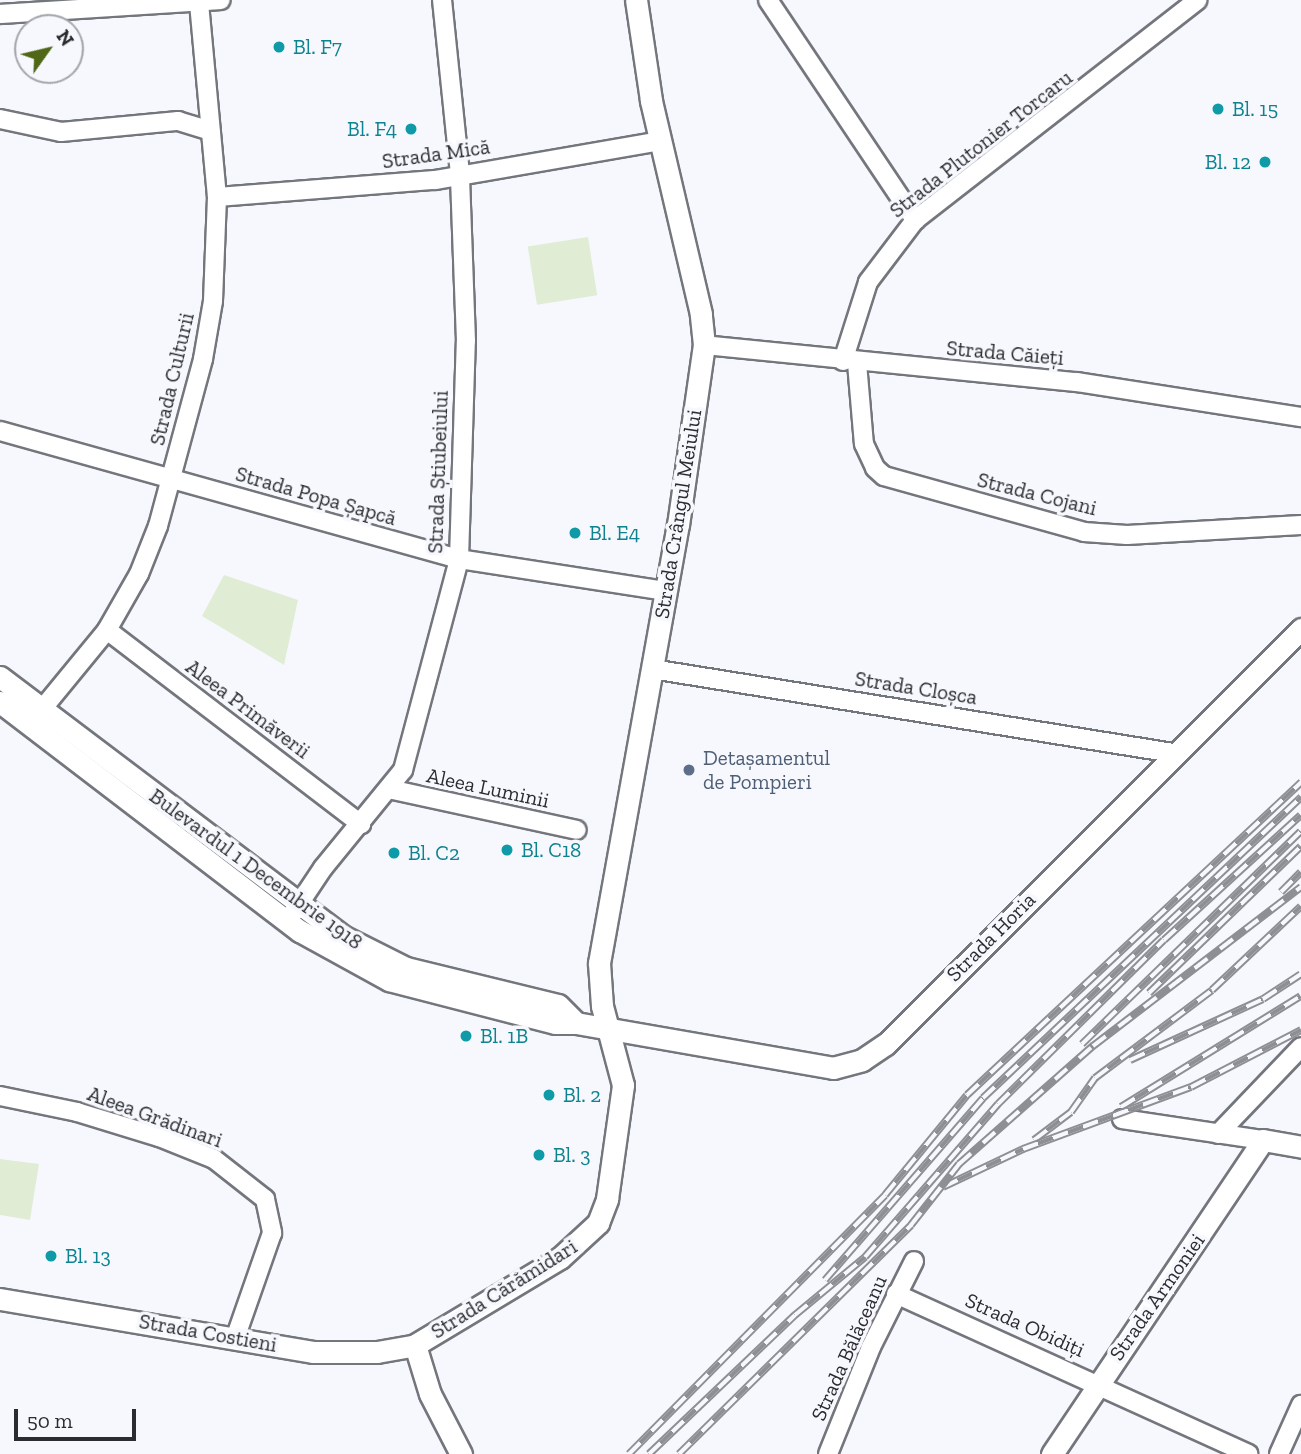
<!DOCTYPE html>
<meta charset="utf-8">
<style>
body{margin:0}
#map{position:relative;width:1301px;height:1454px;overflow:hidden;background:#f7f8fe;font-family:"Zilla Slab",serif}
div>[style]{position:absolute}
.green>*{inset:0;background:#e1ecd5;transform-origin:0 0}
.roads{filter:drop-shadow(2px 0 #74767d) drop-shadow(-2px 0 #74767d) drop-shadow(0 2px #74767d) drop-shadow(0 -2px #74767d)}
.minor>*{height:18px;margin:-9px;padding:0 9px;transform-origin:9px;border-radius:9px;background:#fff}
.tertiary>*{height:21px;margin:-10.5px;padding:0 10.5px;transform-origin:10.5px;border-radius:10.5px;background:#fff}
.rail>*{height:8px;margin-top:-4px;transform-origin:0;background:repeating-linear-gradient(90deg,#f7f8fe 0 16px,#8e8f94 0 32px);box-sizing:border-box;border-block:2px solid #8e8f94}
.dots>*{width:19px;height:19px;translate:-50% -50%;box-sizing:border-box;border:4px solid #f7f8fe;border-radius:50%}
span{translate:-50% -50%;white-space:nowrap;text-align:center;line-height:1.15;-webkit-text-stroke:7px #f7f8fe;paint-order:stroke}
.culture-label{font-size:21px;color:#0d838f}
.left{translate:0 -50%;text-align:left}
.right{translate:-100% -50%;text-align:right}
.street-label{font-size:21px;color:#2b2c2f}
.service-label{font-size:21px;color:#4e5e75}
.north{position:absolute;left:14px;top:14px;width:70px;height:70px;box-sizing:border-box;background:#f7f8fe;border:2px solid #a5a6ab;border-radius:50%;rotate:56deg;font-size:19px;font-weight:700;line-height:28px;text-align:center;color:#2b2c2f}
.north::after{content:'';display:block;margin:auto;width:24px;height:32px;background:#4f6716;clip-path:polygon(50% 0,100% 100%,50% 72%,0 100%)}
.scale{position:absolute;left:14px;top:1409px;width:122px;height:32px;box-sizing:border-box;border:4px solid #2b2c2f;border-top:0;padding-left:9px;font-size:21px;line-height:24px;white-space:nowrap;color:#2b2c2f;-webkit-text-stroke:5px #f7f8fe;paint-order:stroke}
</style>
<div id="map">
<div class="green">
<div style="left:588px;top:237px;width:59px;height:61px;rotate:81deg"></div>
<div style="clip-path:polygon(224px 575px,298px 600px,284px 665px,202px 616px)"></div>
<div style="clip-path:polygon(0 1159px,39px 1164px,30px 1220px,0 1215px)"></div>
</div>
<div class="roads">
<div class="minor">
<div style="left:768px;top:0;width:265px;rotate:56.2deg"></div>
<div style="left:0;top:14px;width:221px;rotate:-3.6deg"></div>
<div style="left:0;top:119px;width:62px;rotate:12deg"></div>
<div style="left:61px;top:132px;width:118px;rotate:-5.4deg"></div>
<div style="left:178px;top:121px;width:34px;rotate:17deg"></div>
<div style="left:217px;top:197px;width:219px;rotate:-4.5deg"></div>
<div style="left:435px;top:180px;width:228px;rotate:-9.8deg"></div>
<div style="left:704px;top:345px;width:375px;rotate:5.7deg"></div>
<div style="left:1077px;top:382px;width:227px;rotate:8.9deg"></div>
<div style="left:843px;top:361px;width:83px;rotate:-72.4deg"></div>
<div style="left:868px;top:282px;width:78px;rotate:-52.8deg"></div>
<div style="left:915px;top:220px;width:358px;rotate:-37.9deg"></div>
<div style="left:857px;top:363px;width:81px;rotate:85.1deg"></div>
<div style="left:864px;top:444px;width:26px;rotate:65deg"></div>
<div style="left:875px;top:468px;width:12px;rotate:42deg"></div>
<div style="left:884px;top:476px;width:208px;rotate:15.6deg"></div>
<div style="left:1084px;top:532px;width:43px;rotate:4deg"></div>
<div style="left:1127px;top:535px;width:174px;rotate:-3.3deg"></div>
<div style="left:0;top:431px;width:477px;rotate:15.6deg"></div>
<div style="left:459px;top:559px;width:209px;rotate:8.8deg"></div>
<div style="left:107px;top:630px;width:320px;rotate:37.4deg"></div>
<div style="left:652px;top:669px;width:528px;rotate:9.16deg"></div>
<div style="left:34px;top:719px;width:115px;rotate:-50.6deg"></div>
<div style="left:107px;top:630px;width:64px;rotate:-60.3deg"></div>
<div style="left:139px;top:574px;width:52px;rotate:-68.4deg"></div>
<div style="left:158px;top:526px;width:173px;rotate:-74.9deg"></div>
<div style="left:203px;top:359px;width:59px;rotate:-80.2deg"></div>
<div style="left:213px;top:301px;width:104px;rotate:-87.8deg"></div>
<div style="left:217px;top:197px;width:196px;rotate:-95.3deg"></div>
<div style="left:389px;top:789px;width:192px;rotate:12.3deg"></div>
<div style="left:293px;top:913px;width:54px;rotate:-56.3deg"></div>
<div style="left:323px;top:868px;width:127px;rotate:-50.8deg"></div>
<div style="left:403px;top:770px;width:218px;rotate:-75.1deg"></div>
<div style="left:459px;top:559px;width:218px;rotate:-88.2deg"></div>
<div style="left:466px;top:341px;width:167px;rotate:-92.1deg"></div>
<div style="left:460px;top:174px;width:175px;rotate:-95.9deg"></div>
<div style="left:0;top:1096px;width:79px;rotate:11.7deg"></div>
<div style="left:77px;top:1112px;width:86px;rotate:17deg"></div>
<div style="left:159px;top:1137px;width:59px;rotate:21.8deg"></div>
<div style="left:214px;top:1159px;width:65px;rotate:38.1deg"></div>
<div style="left:265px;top:1199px;width:35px;rotate:78deg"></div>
<div style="left:272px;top:1233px;width:109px;rotate:109.3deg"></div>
<div style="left:1122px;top:1119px;width:143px;rotate:8.5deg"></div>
<div style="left:1218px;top:1134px;width:120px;rotate:-46.3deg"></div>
<div style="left:896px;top:1294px;width:387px;rotate:24.4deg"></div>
<div style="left:828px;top:1454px;width:115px;rotate:-68.1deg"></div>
<div style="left:871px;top:1347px;width:96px;rotate:-63.4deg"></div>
<div style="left:1279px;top:1454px;width:54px;rotate:-65.8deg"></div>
</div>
<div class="tertiary">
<div style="left:0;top:677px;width:431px;rotate:37.1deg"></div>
<div style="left:344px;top:937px;width:69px;rotate:26.6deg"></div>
<div style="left:406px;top:968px;width:156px;rotate:13.7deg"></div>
<div style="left:558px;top:1005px;width:25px;rotate:45deg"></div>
<div style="left:0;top:702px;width:377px;rotate:37.4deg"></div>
<div style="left:300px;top:931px;width:102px;rotate:28.8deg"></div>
<div style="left:389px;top:980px;width:171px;rotate:14.5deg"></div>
<div style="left:555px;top:1023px;width:21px"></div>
<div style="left:576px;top:1023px;width:261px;rotate:9.9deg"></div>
<div style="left:833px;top:1068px;width:30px;rotate:-15deg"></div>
<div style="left:862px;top:1060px;width:29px;rotate:-34deg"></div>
<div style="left:886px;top:1044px;width:587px;rotate:-45deg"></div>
<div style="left:0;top:1299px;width:317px;rotate:9.6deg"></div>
<div style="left:313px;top:1352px;width:64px"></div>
<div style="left:377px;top:1352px;width:39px;rotate:-10deg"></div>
<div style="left:415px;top:1345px;width:169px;rotate:-31deg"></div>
<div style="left:560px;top:1258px;width:52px;rotate:-42.6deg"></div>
<div style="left:598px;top:1223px;width:26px;rotate:-69deg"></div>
<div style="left:607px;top:1199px;width:115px;rotate:-82deg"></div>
<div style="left:623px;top:1085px;width:82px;rotate:-104.9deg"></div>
<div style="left:602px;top:1006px;width:43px;rotate:-94deg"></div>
<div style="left:599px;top:963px;width:445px;rotate:-79.8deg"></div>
<div style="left:678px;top:525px;width:182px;rotate:-81.8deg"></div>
<div style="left:704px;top:345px;width:31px;rotate:-96deg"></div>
<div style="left:701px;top:314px;width:220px;rotate:-103.2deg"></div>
<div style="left:651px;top:100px;width:101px;rotate:-98.5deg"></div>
<div style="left:415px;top:1345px;width:51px;rotate:73deg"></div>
<div style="left:430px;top:1394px;width:68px;rotate:62.7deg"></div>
<div style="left:1052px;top:1454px;width:378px;rotate:-56.1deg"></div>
<div style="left:1263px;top:1140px;width:39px;rotate:10deg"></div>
</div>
</div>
<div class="rail">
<div style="left:1281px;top:892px;width:28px;rotate:-45deg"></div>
<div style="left:1149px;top:993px;width:211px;rotate:-44deg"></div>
<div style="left:1082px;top:1044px;width:305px;rotate:-44.2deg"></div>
<div style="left:1130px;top:1060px;width:146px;rotate:-24.6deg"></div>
<div style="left:1263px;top:999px;width:45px;rotate:-33.3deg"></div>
<div style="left:1121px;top:1107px;width:211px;rotate:-31.7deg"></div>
<div style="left:1034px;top:1140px;width:46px;rotate:-37.1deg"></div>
<div style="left:1071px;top:1112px;width:42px;rotate:-54.8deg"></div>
<div style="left:1095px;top:1078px;width:146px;rotate:-36.9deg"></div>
<div style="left:1212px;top:990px;width:122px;rotate:-43.3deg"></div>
<div style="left:943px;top:1187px;width:89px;rotate:-25.4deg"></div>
<div style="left:1023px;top:1149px;width:179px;rotate:-20.3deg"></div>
<div style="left:1191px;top:1087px;width:124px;rotate:-27.4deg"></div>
<div style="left:825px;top:1280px;width:241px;rotate:-49deg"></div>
<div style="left:983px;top:1098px;width:438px;rotate:-43.4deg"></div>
<div style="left:629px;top:1454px;width:364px;rotate:-45.3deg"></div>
<div style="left:885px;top:1195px;width:129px;rotate:-50.6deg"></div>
<div style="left:967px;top:1095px;width:458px;rotate:-43.1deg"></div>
<div style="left:649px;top:1454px;width:202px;rotate:-43.6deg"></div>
<div style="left:795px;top:1315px;width:91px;rotate:-39.6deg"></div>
<div style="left:865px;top:1257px;width:203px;rotate:-49deg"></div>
<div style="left:998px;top:1104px;width:233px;rotate:-44.7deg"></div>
<div style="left:1164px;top:940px;width:185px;rotate:-42.4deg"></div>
<div style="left:679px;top:1454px;width:326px;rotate:-44.6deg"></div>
<div style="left:911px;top:1225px;width:78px;rotate:-51.8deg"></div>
<div style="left:959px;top:1164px;width:179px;rotate:-41.4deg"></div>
<div style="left:1093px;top:1046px;width:262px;rotate:-37.4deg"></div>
</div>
<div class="dots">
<div style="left:279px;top:47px;background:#0f9aa8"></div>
<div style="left:1218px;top:109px;background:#0f9aa8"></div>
<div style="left:411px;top:129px;background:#0f9aa8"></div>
<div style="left:1265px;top:162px;background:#0f9aa8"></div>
<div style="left:575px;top:533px;background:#0f9aa8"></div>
<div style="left:689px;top:770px;background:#5c6f8a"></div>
<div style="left:507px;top:850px;background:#0f9aa8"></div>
<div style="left:394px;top:853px;background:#0f9aa8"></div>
<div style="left:466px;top:1036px;background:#0f9aa8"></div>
<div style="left:549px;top:1095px;background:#0f9aa8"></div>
<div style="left:539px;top:1155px;background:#0f9aa8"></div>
<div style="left:51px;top:1256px;background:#0f9aa8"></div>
</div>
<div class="culture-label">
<span class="left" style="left:293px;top:47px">Bl. F7</span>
<span class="left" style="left:1232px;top:109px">Bl. 15</span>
<span class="right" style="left:397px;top:129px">Bl. F4</span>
<span class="right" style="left:1251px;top:162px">Bl. 12</span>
<span class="left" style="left:589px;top:533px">Bl. E4</span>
<span class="left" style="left:521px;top:850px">Bl. C18</span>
<span class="left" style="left:408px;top:853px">Bl. C2</span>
<span class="left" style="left:480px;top:1036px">Bl. 1B</span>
<span class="left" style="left:563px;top:1095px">Bl. 2</span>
<span class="left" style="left:553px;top:1155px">Bl. 3</span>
<span class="left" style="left:65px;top:1256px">Bl. 13</span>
</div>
<div class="street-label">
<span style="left:981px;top:144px;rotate:-38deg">Strada Plutonier Torcaru</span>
<span style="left:436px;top:154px;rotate:-8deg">Strada Mică</span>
<span style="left:1005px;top:353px;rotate:5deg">Strada Căieți</span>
<span style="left:172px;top:379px;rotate:-77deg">Strada Culturii</span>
<span style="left:438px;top:472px;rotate:-88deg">Strada Știubeiului</span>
<span style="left:1037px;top:494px;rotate:14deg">Strada Cojani</span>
<span style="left:316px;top:496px;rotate:16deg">Strada Popa Șapcă</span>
<span style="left:678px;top:514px;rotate:-81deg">Strada Crângul Meiului</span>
<span style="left:916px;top:688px;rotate:9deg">Strada Cloșca</span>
<span style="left:248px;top:709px;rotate:37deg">Aleea Primăverii</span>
<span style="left:488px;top:788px;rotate:12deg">Aleea Luminii</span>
<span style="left:256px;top:869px;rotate:36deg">Bulevardul 1 Decembrie 1918</span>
<span style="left:991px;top:937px;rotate:-45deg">Strada Horia</span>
<span style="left:155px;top:1117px;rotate:20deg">Aleea Grădinari</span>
<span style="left:504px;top:1289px;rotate:-32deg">Strada Cărămidari</span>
<span style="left:1157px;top:1297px;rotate:-55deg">Strada Armoniei</span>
<span style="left:1025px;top:1325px;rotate:24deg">Strada Obidiți</span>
<span style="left:208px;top:1333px;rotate:10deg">Strada Costieni</span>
<span style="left:849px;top:1348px;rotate:-66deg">Strada Bălăceanu</span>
</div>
<div class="service-label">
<span class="left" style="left:703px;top:770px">Detașamentul<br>de Pompieri</span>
</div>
<div class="north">N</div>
<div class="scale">50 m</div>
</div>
